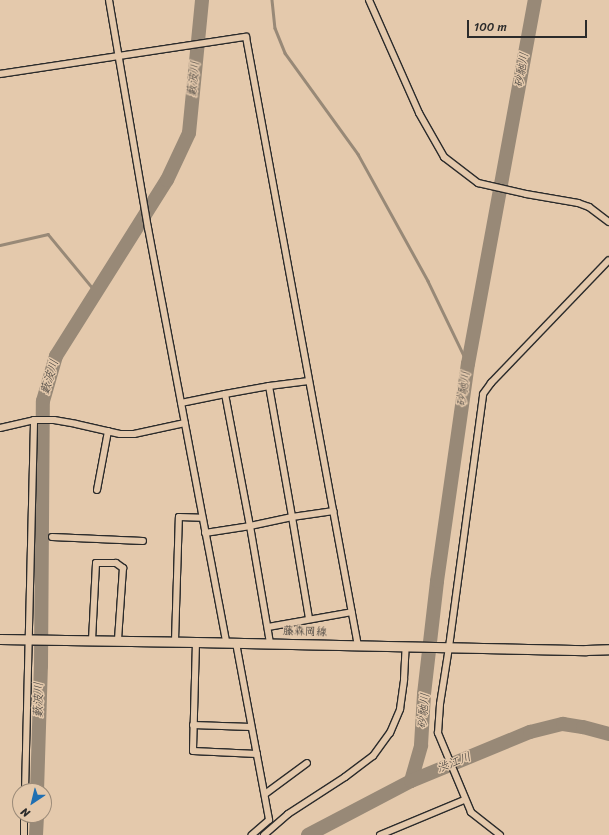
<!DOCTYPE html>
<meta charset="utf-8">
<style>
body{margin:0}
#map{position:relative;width:609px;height:835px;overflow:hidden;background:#e4c9ac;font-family:Sriracha,"Klee One",sans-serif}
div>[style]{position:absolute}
.stream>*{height:2.5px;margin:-1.25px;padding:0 1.25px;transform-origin:1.25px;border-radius:1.25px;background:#988977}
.river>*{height:14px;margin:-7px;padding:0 7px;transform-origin:7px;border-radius:7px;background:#988977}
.roads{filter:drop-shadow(1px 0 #2b2b2b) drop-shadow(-1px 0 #2b2b2b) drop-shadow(0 1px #2b2b2b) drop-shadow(0 -1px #2b2b2b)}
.minor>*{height:6px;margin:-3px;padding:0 3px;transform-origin:3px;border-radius:3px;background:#e4c9ac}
.secondary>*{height:9px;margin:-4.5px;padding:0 4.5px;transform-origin:4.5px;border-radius:4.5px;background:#e4c9ac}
span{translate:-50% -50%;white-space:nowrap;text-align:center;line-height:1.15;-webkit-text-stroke:3px #e4c9ac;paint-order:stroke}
.street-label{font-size:11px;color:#2b2b2b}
.water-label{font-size:12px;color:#413e3a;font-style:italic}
.north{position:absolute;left:12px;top:783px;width:40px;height:40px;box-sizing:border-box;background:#e4c9ac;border:1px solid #9a8a78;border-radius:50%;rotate:215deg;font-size:11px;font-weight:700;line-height:16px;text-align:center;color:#2b2b2b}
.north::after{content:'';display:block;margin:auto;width:14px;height:18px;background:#1f6fb2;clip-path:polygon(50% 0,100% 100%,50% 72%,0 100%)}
.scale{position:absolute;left:467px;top:20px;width:120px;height:18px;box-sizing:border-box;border:2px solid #2b2b2b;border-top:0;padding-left:5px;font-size:12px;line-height:14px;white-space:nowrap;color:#2b2b2b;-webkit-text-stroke:3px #e4c9ac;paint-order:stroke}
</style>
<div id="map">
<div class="stream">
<div style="left:272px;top:0;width:28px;rotate:84deg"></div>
<div style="left:275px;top:28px;width:27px;rotate:68deg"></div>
<div style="left:285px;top:53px;width:125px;rotate:54.1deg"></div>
<div style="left:358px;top:154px;width:145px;rotate:61.1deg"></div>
<div style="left:428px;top:281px;width:92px;rotate:64.3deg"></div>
<div style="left:0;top:245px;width:49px;rotate:-12.9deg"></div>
<div style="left:48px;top:234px;width:75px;rotate:50.4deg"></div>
</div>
<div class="river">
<div style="left:411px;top:781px;width:37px;rotate:-74deg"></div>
<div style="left:421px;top:745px;width:51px;rotate:-86.6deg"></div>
<div style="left:424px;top:694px;width:114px;rotate:-83.4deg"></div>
<div style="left:437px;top:581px;width:219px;rotate:-81.9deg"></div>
<div style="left:468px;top:364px;width:370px;rotate:-79.6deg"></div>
<div style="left:37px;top:791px;width:125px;rotate:-88.2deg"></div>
<div style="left:41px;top:666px;width:265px;rotate:-89.6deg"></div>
<div style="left:43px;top:401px;width:47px;rotate:-73.9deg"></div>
<div style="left:56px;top:356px;width:208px;rotate:-57.8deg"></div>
<div style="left:167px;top:180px;width:52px;rotate:-64.9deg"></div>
<div style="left:189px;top:133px;width:134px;rotate:-84.4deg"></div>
<div style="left:36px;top:835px;width:20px;rotate:-87deg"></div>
<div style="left:308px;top:835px;width:116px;rotate:-27.7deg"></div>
<div style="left:411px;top:781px;width:129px;rotate:-22.4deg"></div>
<div style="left:530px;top:732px;width:34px;rotate:-14deg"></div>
<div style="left:563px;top:724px;width:20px;rotate:9deg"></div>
<div style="left:583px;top:727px;width:27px;rotate:15deg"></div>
</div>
<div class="roads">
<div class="minor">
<div style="left:109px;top:0;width:231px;rotate:80.3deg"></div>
<div style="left:148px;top:228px;width:421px;rotate:79.3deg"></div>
<div style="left:369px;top:0;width:124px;rotate:66.1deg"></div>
<div style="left:419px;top:113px;width:51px;rotate:60.4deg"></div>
<div style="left:444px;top:157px;width:43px;rotate:37.4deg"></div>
<div style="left:478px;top:183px;width:49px;rotate:12.9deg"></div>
<div style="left:526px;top:194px;width:53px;rotate:9.8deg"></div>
<div style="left:578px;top:203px;width:12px;rotate:20deg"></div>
<div style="left:589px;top:207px;width:25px;rotate:37deg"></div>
<div style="left:0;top:74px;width:249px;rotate:-8.6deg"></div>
<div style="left:246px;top:37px;width:619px;rotate:79.58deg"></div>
<div style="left:269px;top:386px;width:40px;rotate:-7.1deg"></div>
<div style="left:225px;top:394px;width:45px;rotate:-10.3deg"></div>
<div style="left:269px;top:386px;width:133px;rotate:80deg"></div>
<div style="left:292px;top:517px;width:42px;rotate:-8.1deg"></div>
<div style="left:181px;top:403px;width:45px;rotate:-11.6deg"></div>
<div style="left:225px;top:394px;width:134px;rotate:79.3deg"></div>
<div style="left:250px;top:526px;width:43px;rotate:-12.1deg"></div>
<div style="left:292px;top:517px;width:103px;rotate:80.5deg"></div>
<div style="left:0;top:428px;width:35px;rotate:-13deg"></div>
<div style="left:34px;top:420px;width:20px"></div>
<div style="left:54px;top:420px;width:22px;rotate:10deg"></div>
<div style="left:76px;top:424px;width:45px;rotate:12.8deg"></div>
<div style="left:120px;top:434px;width:14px"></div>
<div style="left:134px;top:434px;width:52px;rotate:-12.2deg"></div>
<div style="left:97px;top:490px;width:60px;rotate:-79.4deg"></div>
<div style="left:205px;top:533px;width:46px;rotate:-8.8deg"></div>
<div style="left:250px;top:526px;width:119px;rotate:80.3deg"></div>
<div style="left:52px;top:537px;width:91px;rotate:2.5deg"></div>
<div style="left:268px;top:627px;width:85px;rotate:-10.1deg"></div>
<div style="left:92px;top:640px;width:77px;rotate:-87deg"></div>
<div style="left:96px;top:563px;width:20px"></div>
<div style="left:116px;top:563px;width:9px;rotate:36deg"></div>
<div style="left:123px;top:568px;width:72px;rotate:94deg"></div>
<div style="left:175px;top:641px;width:124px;rotate:-88.2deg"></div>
<div style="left:179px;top:517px;width:23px;rotate:2deg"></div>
<div style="left:196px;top:642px;width:109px;rotate:91.6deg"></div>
<div style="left:193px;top:751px;width:64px;rotate:2.7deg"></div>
<div style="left:236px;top:643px;width:180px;rotate:79.4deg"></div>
<div style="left:269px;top:820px;width:23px;rotate:139deg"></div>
<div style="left:193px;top:725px;width:58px;rotate:2deg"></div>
<div style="left:25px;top:791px;width:371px;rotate:-88.6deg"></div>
<div style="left:265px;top:794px;width:52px;rotate:-36.4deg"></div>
<div style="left:24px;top:835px;width:20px;rotate:-90deg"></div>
<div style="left:264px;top:835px;width:32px;rotate:-41deg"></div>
<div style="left:288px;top:814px;width:68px;rotate:-33deg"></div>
<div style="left:345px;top:777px;width:35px;rotate:-37deg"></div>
<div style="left:373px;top:756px;width:29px;rotate:-54deg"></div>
<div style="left:390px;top:733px;width:26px;rotate:-67deg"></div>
<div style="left:400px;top:709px;width:30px;rotate:-82deg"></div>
<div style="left:404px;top:679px;width:33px;rotate:-87deg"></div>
<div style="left:380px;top:835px;width:91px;rotate:-22.6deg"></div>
<div style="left:500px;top:835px;width:37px;rotate:-142deg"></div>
<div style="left:471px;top:812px;width:86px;rotate:-112.7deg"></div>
<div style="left:438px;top:733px;width:29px;rotate:-86deg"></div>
<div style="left:440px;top:704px;width:58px;rotate:-81deg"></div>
<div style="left:449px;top:647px;width:255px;rotate:-82.3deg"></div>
<div style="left:483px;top:394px;width:14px;rotate:-54deg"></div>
<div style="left:491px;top:383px;width:170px;rotate:-46.2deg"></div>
</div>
<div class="secondary">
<div style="left:0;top:639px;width:196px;rotate:0.9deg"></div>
<div style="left:196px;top:642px;width:390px;rotate:1.2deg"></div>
<div style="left:586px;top:650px;width:23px;rotate:-2deg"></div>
</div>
</div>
<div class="street-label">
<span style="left:305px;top:632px;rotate:2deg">藤森岡線</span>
</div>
<div class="water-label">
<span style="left:522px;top:70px;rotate:-80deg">砂馳川</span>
<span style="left:194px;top:79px;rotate:-84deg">藪波川</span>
<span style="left:50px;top:377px;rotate:-73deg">藪波川</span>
<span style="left:464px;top:389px;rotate:-82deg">砂馳川</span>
<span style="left:39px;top:700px;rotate:-89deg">藪波川</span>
<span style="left:424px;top:711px;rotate:-84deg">砂馳川</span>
<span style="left:454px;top:763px;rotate:-22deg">渋江川</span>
</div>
<div class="north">N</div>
<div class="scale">100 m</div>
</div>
